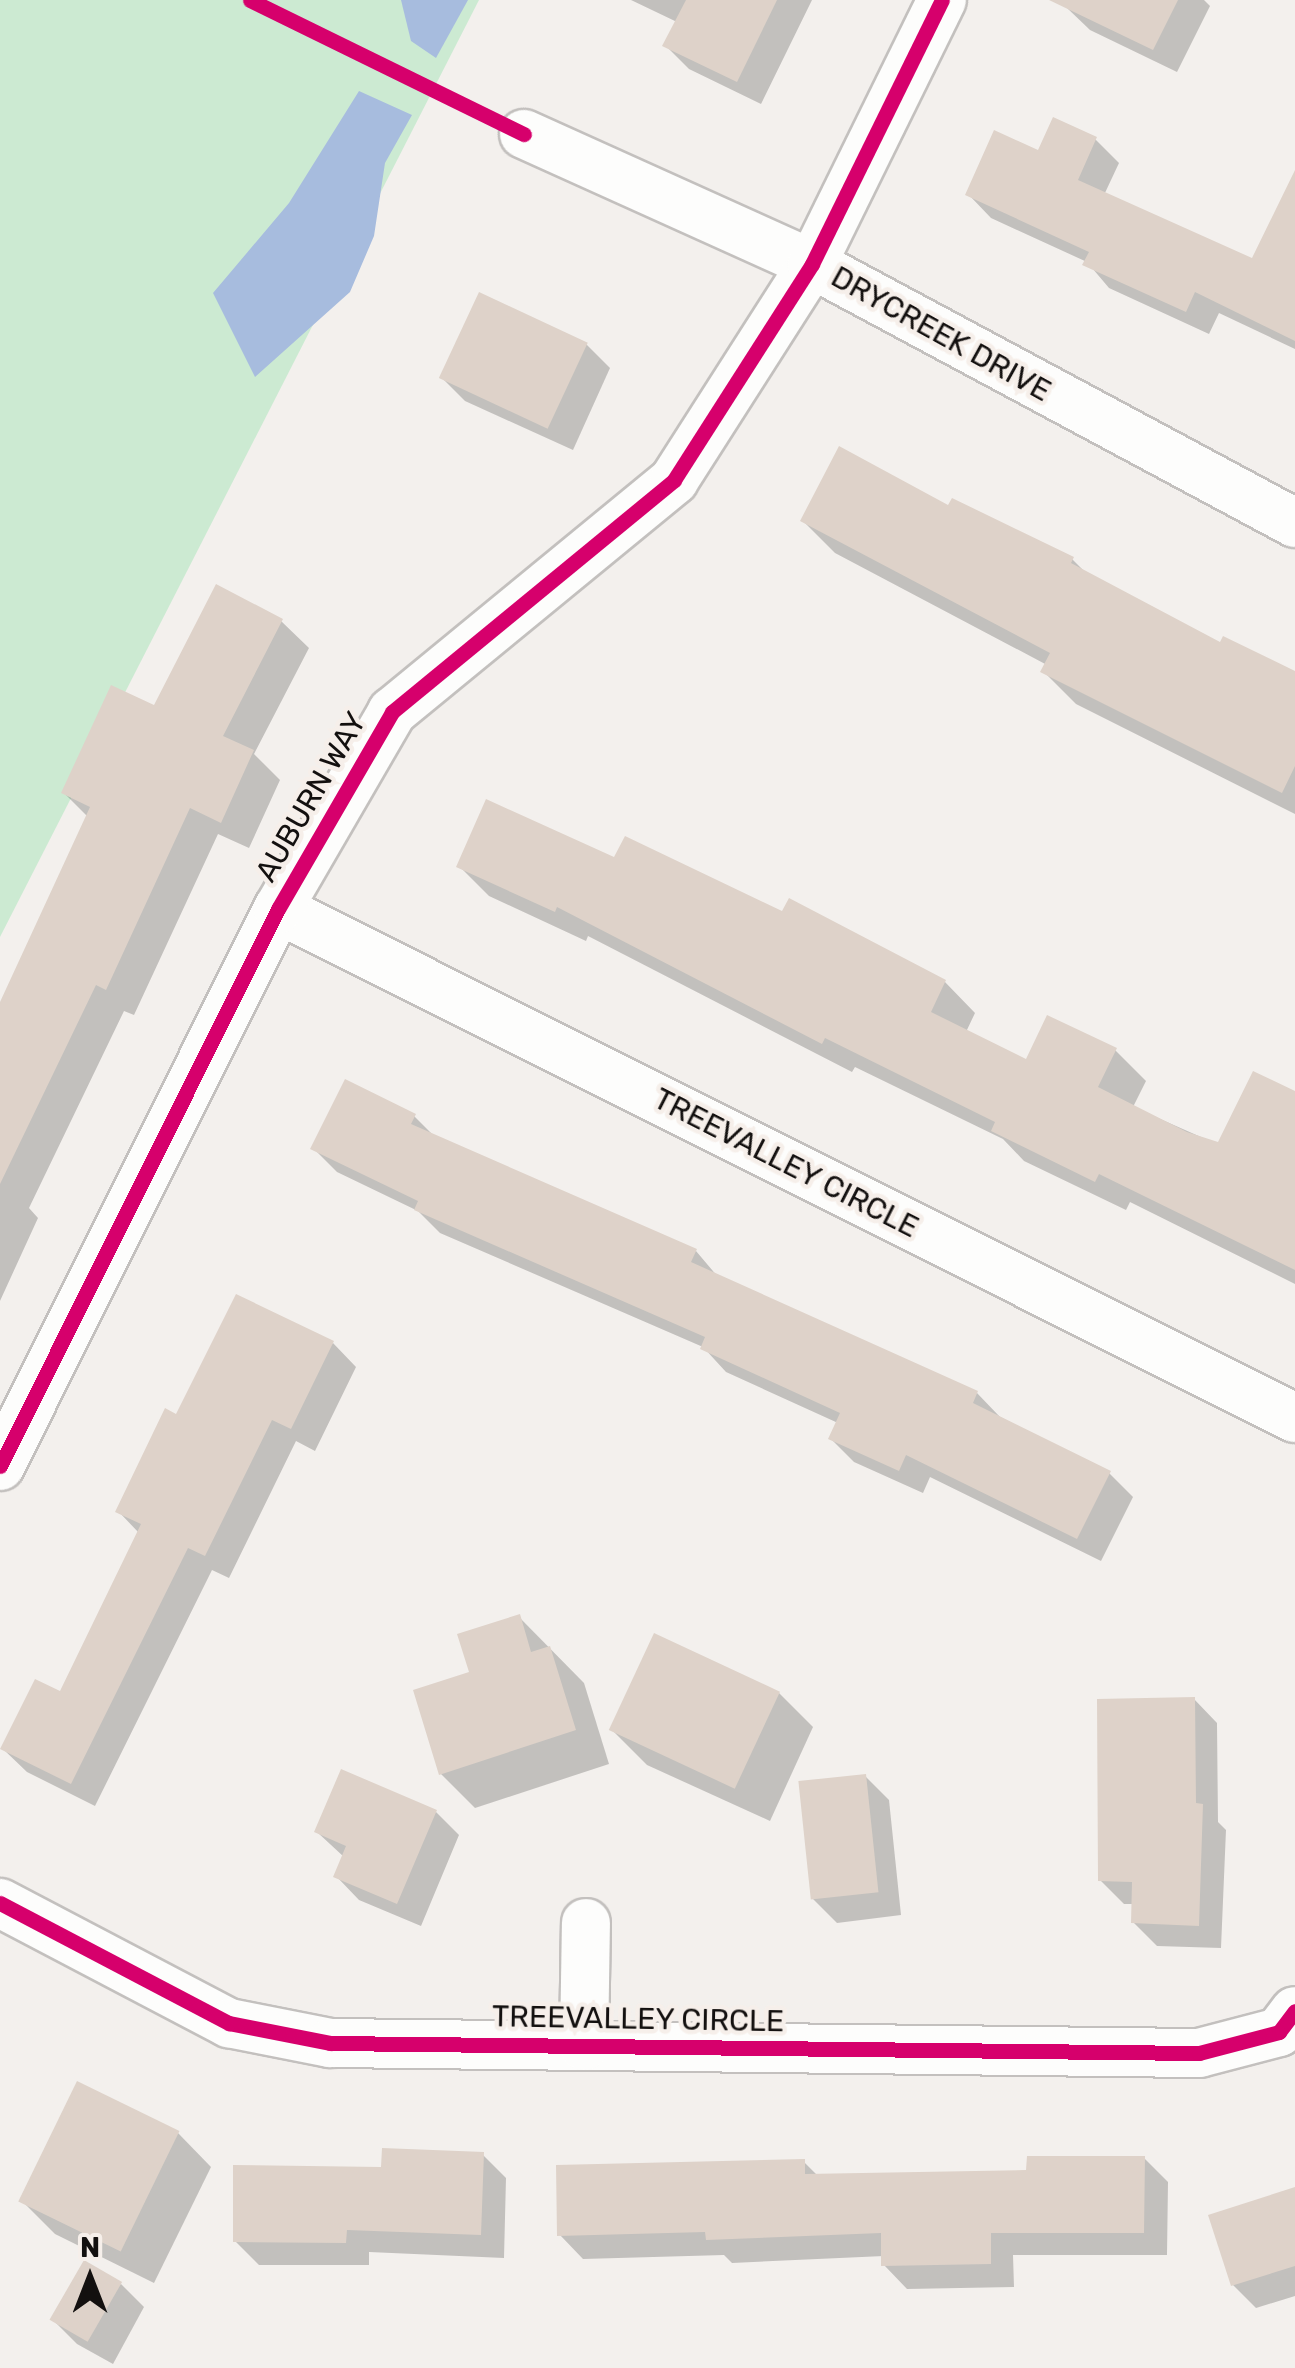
<!DOCTYPE html>
<style>
body{margin:0}
#map{position:relative;width:1295px;height:2368px;overflow:hidden;background:#f3f0ed;font-family:Rubik,sans-serif}
div>[style]{position:absolute}
.green>*{inset:0;background:#ccead2}
.water>*{inset:0;background:#a7bcde}
.shadow>*{inset:0;background:#0003}
.building>*{inset:0;background:#ded2c9;transform-origin:0 0}
.roads{filter:drop-shadow(2px 0 #c3c0be) drop-shadow(-2px 0 #c3c0be) drop-shadow(0 2px #c3c0be) drop-shadow(0 -2px #c3c0be)}
.street>*{height:48px;margin:-24px;padding:0 24px;transform-origin:24px;border-radius:24px;background:#fdfdfc}
.cycleway>*{height:15px;margin:-7.5px;padding:0 7.5px;transform-origin:7.5px;border-radius:7.5px;background:#d6006c}
span{translate:-50% -50%;white-space:nowrap;text-align:center;line-height:1.15;-webkit-text-stroke:9px #f6efea;paint-order:stroke}
.street-label{font-size:30px;color:#13100f}
.north{position:absolute;left:40px;top:2228px;width:100px;height:100px;-webkit-text-stroke:8px #f6efea;paint-order:stroke;rotate:0deg;font-size:28px;font-weight:700;line-height:40px;text-align:center;color:#13100f}
.north::after{content:'';display:block;margin:auto;width:35px;height:45px;background:#13100f;clip-path:polygon(50% 0,100% 100%,50% 72%,0 100%)}
</style>
<div id="map">
<div class="green">
<div style="clip-path:polygon(0 0,479px 0,0 937px)"></div>
</div>
<div class="water">
<div style="clip-path:polygon(401px 0,468px 0,436px 58px,411px 41px)"></div>
<div style="clip-path:polygon(359px 91px,412px 115px,385px 163px,374px 236px,350px 292px,255px 377px,213px 293px,289px 203px)"></div>
</div>
<div class="shadow">
<div style="clip-path:polygon(631px 0,812px 0,761px 104px,689px 69px,665px 45px,677px 22px)"></div>
<div style="clip-path:polygon(1069px 0,1204px 0,1210px 6px,1177px 72px,1090px 30px,1066px 7px)"></div>
<div style="clip-path:polygon(1095px 139px,1119px 163px,1104px 195px,1253px 262px,1295px 233px,1295px 349px,1219px 313px,1209px 334px,1109px 288px,1087px 262px,991px 218px,968px 194px,1039px 153px)"></div>
<div style="clip-path:polygon(586px 344px,610px 368px,573px 450px,465px 401px,442px 378px)"></div>
<div style="clip-path:polygon(950px 508px,1072px 559px,1088px 575px,1221px 645px,1295px 674px,1295px 814px,1076px 704px,1043px 671px,1047px 665px,835px 553px,803px 521px)"></div>
<div style="clip-path:polygon(281px 621px,309px 648px,254px 754px,280px 780px,249px 848px,218px 834px,134px 1015px,124px 1011px,29px 1208px,38px 1218px,0 1301px,0 1007px,88px 817px,64px 793px,155px 708px)"></div>
<div style="clip-path:polygon(615px 860px,783px 914px,945px 982px,975px 1013px,966px 1032px,1027px 1062px,1115px 1050px,1146px 1081px,1133px 1107px,1219px 1145px,1295px 1094px,1295px 1284px,1130px 1202px,1126px 1210px,1024px 1161px,1003px 1139px,855px 1067px,852px 1072px,588px 936px,586px 941px,489px 896px,459px 866px)"></div>
<div style="clip-path:polygon(414px 1116px,437px 1139px,696px 1251px,718px 1277px,977px 1393px,1000px 1417px,1109px 1473px,1133px 1497px,1101px 1561px,930px 1477px,923px 1493px,854px 1462px,831px 1439px,838px 1423px,726px 1372px,703px 1347px,440px 1233px,418px 1211px,337px 1172px,314px 1149px)"></div>
<div style="clip-path:polygon(333px 1343px,356px 1367px,315px 1451px,296px 1441px,229px 1578px,212px 1570px,95px 1806px,27px 1772px,3px 1749px,61px 1694px,139px 1533px,118px 1511px)"></div>
<div style="clip-path:polygon(519px 1617px,584px 1683px,609px 1764px,475px 1808px,441px 1774px,472px 1674px)"></div>
<div style="clip-path:polygon(779px 1693px,813px 1727px,770px 1821px,647px 1765px,613px 1731px)"></div>
<div style="clip-path:polygon(1194px 1699px,1217px 1723px,1218px 1822px,1226px 1830px,1221px 1948px,1157px 1946px,1133px 1922px,1134px 1904px,1124px 1904px,1100px 1880px)"></div>
<div style="clip-path:polygon(865px 1776px,889px 1800px,901px 1915px,837px 1923px,813px 1899px)"></div>
<div style="clip-path:polygon(436px 1812px,459px 1835px,421px 1926px,359px 1900px,336px 1876px,344px 1857px,317px 1832px)"></div>
<div style="clip-path:polygon(178px 2133px,211px 2167px,154px 2283px,55px 2234px,21px 2200px)"></div>
<div style="clip-path:polygon(483px 2155px,506px 2178px,504px 2258px,369px 2252px,369px 2265px,259px 2265px,235px 2241px,383px 2169px)"></div>
<div style="clip-path:polygon(1144px 2158px,1168px 2182px,1167px 2255px,1013px 2255px,1014px 2287px,907px 2289px,884px 2265px,884px 2256px,732px 2263px,724px 2255px,583px 2259px,560px 2235px,804px 2162px,818px 2176px,1029px 2172px)"></div>
<div style="clip-path:polygon(1295px 2190px,1295px 2296px,1256px 2308px,1233px 2285px)"></div>
<div style="clip-path:polygon(121px 2284px,144px 2307px,113px 2364px,77px 2344px,54px 2321px)"></div>
</div>
<div class="building">
<div style="clip-path:polygon(686px 0,777px 0,737px 82px,662px 46px)"></div>
<div style="clip-path:polygon(1049px 0,1178px 0,1153px 50px)"></div>
<div style="clip-path:polygon(1053px 117px,1097px 137px,1078px 180px,1252px 258px,1295px 170px,1295px 341px,1195px 292px,1186px 312px,1082px 265px,1089px 252px,965px 195px,994px 130px,1038px 150px)"></div>
<div style="left:479px;top:292px;width:120px;height:95px;rotate:25deg"></div>
<div style="clip-path:polygon(839px 446px,948px 505px,952px 498px,1074px 557px,1071px 563px,1220px 642px,1223px 636px,1295px 671px,1295px 766px,1282px 793px,1040px 672px,1050px 653px,800px 521px)"></div>
<div style="clip-path:polygon(216px 584px,283px 619px,223px 736px,254px 750px,221px 823px,190px 808px,106px 990px,96px 985px,0 1184px,0 1002px,90px 807px,61px 793px,111px 685px,154px 705px)"></div>
<div style="clip-path:polygon(486px 799px,614px 857px,625px 836px,782px 911px,789px 898px,946px 980px,931px 1012px,1026px 1059px,1047px 1015px,1117px 1048px,1098px 1087px,1187px 1132px,1218px 1142px,1253px 1071px,1295px 1091px,1295px 1270px,1099px 1174px,1095px 1182px,991px 1131px,995px 1122px,825px 1038px,822px 1044px,557px 907px,555px 912px,456px 867px)"></div>
<div style="clip-path:polygon(345px 1079px,416px 1114px,411px 1124px,697px 1249px,691px 1262px,978px 1391px,973px 1403px,1111px 1471px,1077px 1539px,906px 1455px,899px 1471px,828px 1439px,840px 1413px,700px 1349px,705px 1337px,414px 1210px,418px 1201px,310px 1149px)"></div>
<div style="clip-path:polygon(236px 1294px,334px 1341px,291px 1429px,272px 1420px,205px 1556px,188px 1548px,71px 1784px,0 1749px,35px 1679px,60px 1691px,141px 1524px,115px 1512px,165px 1408px,176px 1414px)"></div>
<div style="clip-path:polygon(520px 1614px,531px 1652px,550px 1646px,576px 1730px,439px 1775px,413px 1690px,469px 1672px,457px 1634px)"></div>
<div style="left:654px;top:1633px;width:139px;height:107px;rotate:25deg"></div>
<div style="clip-path:polygon(1195px 1697px,1196px 1803px,1203px 1804px,1199px 1926px,1131px 1923px,1132px 1882px,1098px 1881px,1097px 1699px)"></div>
<div style="clip-path:polygon(341px 1769px,437px 1810px,397px 1904px,333px 1877px,346px 1846px,314px 1832px)"></div>
<div style="left:866px;top:1774px;width:119px;height:68px;rotate:84deg"></div>
<div style="left:77px;top:2081px;width:114px;height:134px;rotate:26deg"></div>
<div style="clip-path:polygon(382px 2148px,484px 2152px,481px 2235px,347px 2230px,346px 2243px,233px 2242px,233px 2165px,381px 2167px)"></div>
<div style="clip-path:polygon(1027px 2156px,1145px 2156px,1144px 2233px,991px 2233px,991px 2264px,881px 2266px,881px 2233px,706px 2240px,705px 2232px,557px 2236px,556px 2165px,805px 2159px,805px 2174px,1026px 2170px)"></div>
<div style="clip-path:polygon(1295px 2187px,1295px 2266px,1231px 2286px,1208px 2215px)"></div>
<div style="left:84px;top:2260px;width:44px;height:69px;rotate:30deg"></div>
</div>
<div class="roads">
<div class="street">
<div style="left:524px;top:134px;width:316px;rotate:24.3deg"></div>
<div style="left:812px;top:264px;width:548px;rotate:28.2deg"></div>
<div style="left:278px;top:909px;width:1137px;rotate:26.59deg"></div>
<div style="left:0;top:1466px;width:623px;rotate:-63.48deg"></div>
<div style="left:278px;top:909px;width:228px;rotate:-59.9deg"></div>
<div style="left:392px;top:712px;width:365px;rotate:-39.4deg"></div>
<div style="left:674px;top:480px;width:256px;rotate:-57.4deg"></div>
<div style="left:812px;top:264px;width:294px;rotate:-63.8deg"></div>
<div style="left:0;top:1903px;width:259px;rotate:27.7deg"></div>
<div style="left:229px;top:2023px;width:103px;rotate:11.2deg"></div>
<div style="left:330px;top:2043px;width:869px;rotate:0.66deg"></div>
<div style="left:1199px;top:2053px;width:83px;rotate:-14.7deg"></div>
<div style="left:1279px;top:2032px;width:26px;rotate:-53deg"></div>
<div style="left:584px;top:2046px;width:123px;rotate:-89.1deg"></div>
</div>
</div>
<div class="cycleway">
<div style="left:250px;top:0;width:305px;rotate:26.1deg"></div>
<div style="left:0;top:1466px;width:623px;rotate:-63.48deg"></div>
<div style="left:278px;top:909px;width:228px;rotate:-59.9deg"></div>
<div style="left:392px;top:712px;width:365px;rotate:-39.4deg"></div>
<div style="left:674px;top:480px;width:256px;rotate:-57.4deg"></div>
<div style="left:812px;top:264px;width:294px;rotate:-63.8deg"></div>
<div style="left:0;top:1903px;width:259px;rotate:27.7deg"></div>
<div style="left:229px;top:2023px;width:103px;rotate:11.2deg"></div>
<div style="left:330px;top:2043px;width:869px;rotate:0.66deg"></div>
<div style="left:1199px;top:2053px;width:83px;rotate:-14.7deg"></div>
<div style="left:1279px;top:2032px;width:26px;rotate:-53deg"></div>
</div>
<div class="street-label">
<span style="left:941px;top:334px;rotate:29deg">DRYCREEK DRIVE</span>
<span style="left:311px;top:797px;rotate:-60deg">AUBURN WAY</span>
<span style="left:786px;top:1163px;rotate:27deg">TREEVALLEY CIRCLE</span>
<span style="left:638px;top:2019px;rotate:1deg">TREEVALLEY CIRCLE</span>
</div>
<div class="north">N</div>
</div>
